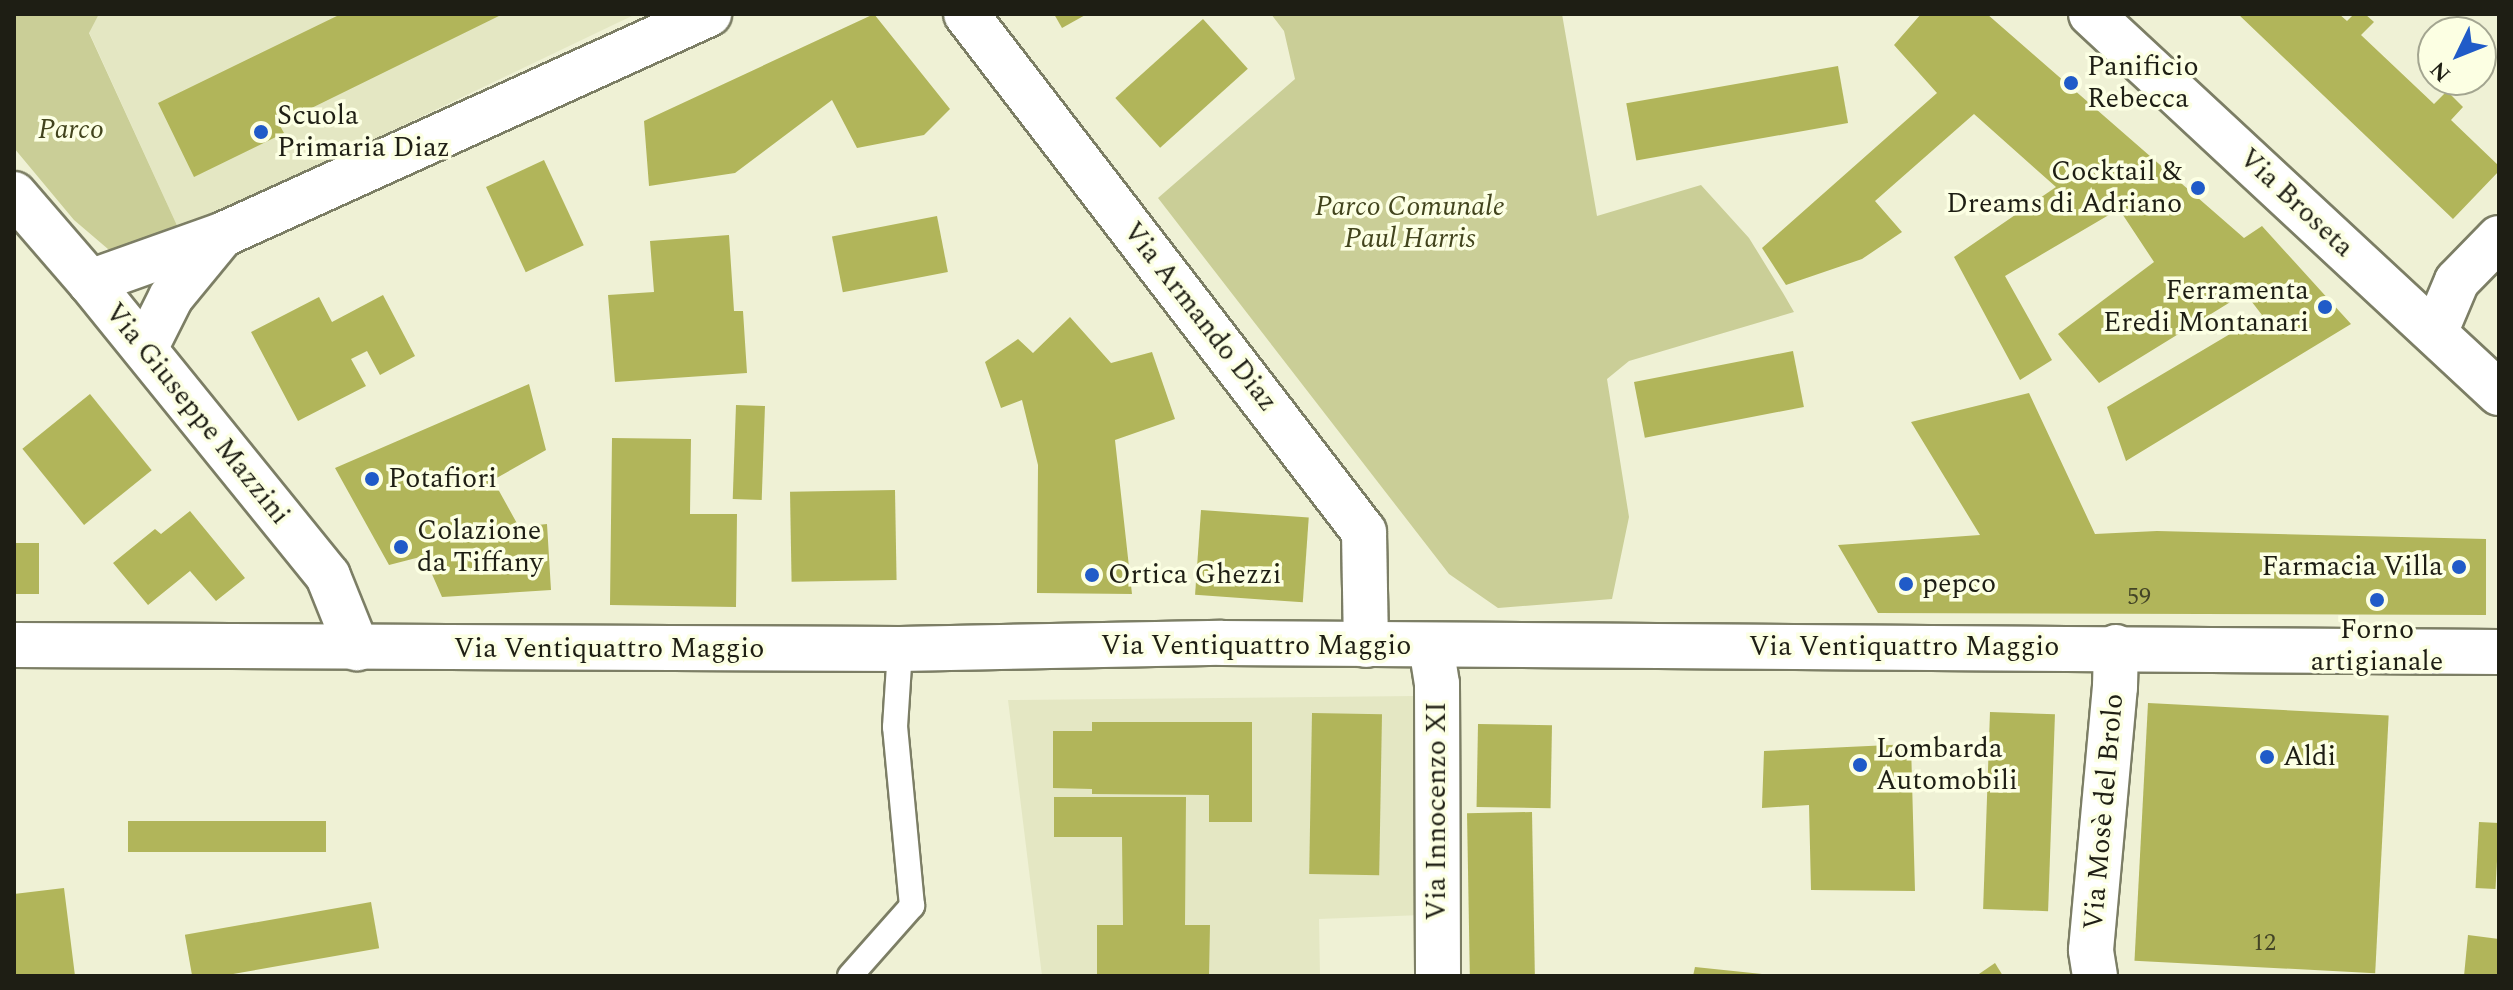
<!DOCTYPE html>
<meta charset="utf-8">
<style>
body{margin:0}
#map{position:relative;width:2513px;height:990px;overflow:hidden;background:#eff1d5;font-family:Spectral,serif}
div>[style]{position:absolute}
.built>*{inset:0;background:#e4e7c3}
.green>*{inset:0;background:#cace97}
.building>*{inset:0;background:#b1b55a;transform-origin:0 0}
.roads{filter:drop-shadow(2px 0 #7c7e65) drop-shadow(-2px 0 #7c7e65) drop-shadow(0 2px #7c7e65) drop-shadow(0 -2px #7c7e65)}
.lane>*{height:24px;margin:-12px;padding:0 12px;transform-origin:12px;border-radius:12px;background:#fff}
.street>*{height:44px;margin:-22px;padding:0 22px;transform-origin:22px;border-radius:22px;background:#fff}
.secondary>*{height:44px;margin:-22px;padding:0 22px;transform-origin:22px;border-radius:22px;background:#fff}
.dots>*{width:22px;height:22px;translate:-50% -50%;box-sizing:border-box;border:4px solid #fcffe3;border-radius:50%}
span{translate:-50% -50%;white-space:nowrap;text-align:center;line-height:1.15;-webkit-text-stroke:7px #fcffe3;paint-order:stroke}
.number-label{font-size:24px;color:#434426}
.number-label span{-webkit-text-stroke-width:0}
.poi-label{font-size:28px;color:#1e1e14}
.left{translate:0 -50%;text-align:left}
.right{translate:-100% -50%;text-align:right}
.park-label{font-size:28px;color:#42441d;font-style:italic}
.street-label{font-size:28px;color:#1e1e14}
.frame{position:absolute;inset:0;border:16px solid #1e1e14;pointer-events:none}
.north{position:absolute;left:2417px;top:16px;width:80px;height:80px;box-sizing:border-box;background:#fcffe3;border:2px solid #a3a590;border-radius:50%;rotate:227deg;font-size:22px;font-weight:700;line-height:32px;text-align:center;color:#1e1e14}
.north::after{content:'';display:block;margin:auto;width:28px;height:36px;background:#205bc8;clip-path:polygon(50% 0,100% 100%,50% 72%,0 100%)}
</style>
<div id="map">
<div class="built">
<div style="clip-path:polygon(99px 14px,636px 14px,180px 232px,89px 32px)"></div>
<div style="clip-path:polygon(1415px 696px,1422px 915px,1319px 919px,1320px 976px,1042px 976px,1008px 700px)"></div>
</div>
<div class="green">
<div style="clip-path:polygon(14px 14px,99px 14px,89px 33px,180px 232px,115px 255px,74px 220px,14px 148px)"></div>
<div style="clip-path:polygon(1271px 14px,1562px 14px,1597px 216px,1701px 185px,1749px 238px,1783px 293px,1794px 312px,1629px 361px,1607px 379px,1629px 517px,1612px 599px,1498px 608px,1449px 574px,1158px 198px,1295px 79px,1284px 31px)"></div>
</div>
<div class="building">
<div style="clip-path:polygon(341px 14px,503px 14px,279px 124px,284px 133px,194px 177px,158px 103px)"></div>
<div style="clip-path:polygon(874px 14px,950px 109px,924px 135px,857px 148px,832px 100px,735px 173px,649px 186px,644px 121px)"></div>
<div style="clip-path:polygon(1054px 14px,1087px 14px,1062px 28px)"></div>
<div style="clip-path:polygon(1921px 14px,1987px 14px,2244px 238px,2262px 226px,2351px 324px,2126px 461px,2107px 407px,2262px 315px,2245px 293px,2099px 383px,2058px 334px,2154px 262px,2119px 209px,2005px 276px,2052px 360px,2020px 380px,1954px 257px,2056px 187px,1974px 114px,1875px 201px,1902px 232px,1862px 259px,1786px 285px,1762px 248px,1937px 93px,1894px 45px)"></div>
<div style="clip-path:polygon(2238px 14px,2339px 14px,2347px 21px,2354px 14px,2365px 14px,2374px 22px,2361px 35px,2434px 104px,2447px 91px,2463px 107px,2451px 120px,2499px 166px,2499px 171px,2453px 219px)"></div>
<div style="left:1203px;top:19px;width:67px;height:118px;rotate:48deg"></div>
<div style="left:1838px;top:66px;width:58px;height:215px;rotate:80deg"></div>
<div style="left:544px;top:160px;width:94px;height:64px;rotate:65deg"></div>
<div style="left:937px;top:216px;width:57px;height:107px;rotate:79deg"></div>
<div style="clip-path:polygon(729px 235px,734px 311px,743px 311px,747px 373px,615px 382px,608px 295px,654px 292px,650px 241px)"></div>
<div style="clip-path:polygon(383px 295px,415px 356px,380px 375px,367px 351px,351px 359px,366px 386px,298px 421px,251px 332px,319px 297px,332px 322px)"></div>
<div style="clip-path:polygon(1070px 317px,1111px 363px,1152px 352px,1175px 419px,1115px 440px,1132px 594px,1037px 593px,1038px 465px,1022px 400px,1001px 408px,985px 362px,1018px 339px,1033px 353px)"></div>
<div style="left:1793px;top:351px;width:57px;height:162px;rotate:79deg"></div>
<div style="clip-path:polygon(529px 384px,546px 450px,493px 480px,519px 527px,547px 524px,551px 590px,442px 597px,424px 556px,389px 565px,335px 468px)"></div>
<div style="clip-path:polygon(2029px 393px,2095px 534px,2157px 531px,2486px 539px,2486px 615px,1878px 613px,1838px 545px,1980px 535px,1911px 422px)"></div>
<div style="left:90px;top:394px;width:98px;height:87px;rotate:51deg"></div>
<div style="left:736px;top:405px;width:29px;height:94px;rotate:2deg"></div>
<div style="clip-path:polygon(612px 438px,691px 439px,690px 514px,737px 514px,736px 607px,610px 605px)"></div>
<div style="left:895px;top:490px;width:90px;height:105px;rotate:89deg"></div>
<div style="left:1201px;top:510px;width:108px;height:85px;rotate:4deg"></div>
<div style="clip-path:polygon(190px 511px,245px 578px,216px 601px,190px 571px,148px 605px,113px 563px,155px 529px,161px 534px)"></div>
<div style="left:14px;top:543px;width:25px;height:51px"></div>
<div style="left:2148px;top:703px;width:241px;height:258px;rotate:3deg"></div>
<div style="left:1990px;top:712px;width:65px;height:197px;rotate:2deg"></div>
<div style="left:1312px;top:713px;width:70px;height:161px;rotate:1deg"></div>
<div style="clip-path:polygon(1092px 722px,1252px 722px,1252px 822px,1209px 822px,1209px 795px,1092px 794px,1092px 789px,1053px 788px,1053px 731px,1092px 731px)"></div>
<div style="left:1478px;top:724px;width:74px;height:83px;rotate:1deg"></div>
<div style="clip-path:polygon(1911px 744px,1915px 891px,1811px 890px,1809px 805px,1762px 808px,1764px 751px)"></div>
<div style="clip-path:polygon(1054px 797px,1186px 797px,1185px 925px,1210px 925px,1209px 976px,1097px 976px,1097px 925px,1123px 925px,1122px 837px,1054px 837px)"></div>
<div style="left:1532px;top:812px;width:164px;height:65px;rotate:89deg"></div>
<div style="left:128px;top:821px;width:198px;height:31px"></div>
<div style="left:2479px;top:822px;width:20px;height:66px;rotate:3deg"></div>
<div style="clip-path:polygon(64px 888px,75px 976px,14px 976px,14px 894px)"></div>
<div style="left:371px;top:902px;width:47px;height:189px;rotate:80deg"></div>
<div style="clip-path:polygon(2468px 935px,2499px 939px,2499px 976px,2464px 976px)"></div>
<div style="clip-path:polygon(1995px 963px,2003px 976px,1976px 976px)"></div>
<div style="clip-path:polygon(1695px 967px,1762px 974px,1762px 976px,1693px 976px)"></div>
</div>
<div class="roads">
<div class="lane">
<div style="left:850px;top:976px;width:94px;rotate:-48.5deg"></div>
<div style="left:912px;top:906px;width:180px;rotate:-95.4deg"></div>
<div style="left:895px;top:727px;width:78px;rotate:-86.3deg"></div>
</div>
<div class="street">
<div style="left:966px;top:14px;width:653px;rotate:52.46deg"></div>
<div style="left:1364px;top:532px;width:113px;rotate:89deg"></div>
<div style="left:14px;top:194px;width:116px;rotate:49.2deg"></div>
<div style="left:90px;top:282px;width:378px;rotate:51deg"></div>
<div style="left:328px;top:576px;width:78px;rotate:68.1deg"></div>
<div style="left:90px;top:282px;width:140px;rotate:-19.6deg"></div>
<div style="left:222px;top:235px;width:535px;rotate:-24.41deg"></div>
<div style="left:2435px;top:333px;width:56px;rotate:-67.1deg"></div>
<div style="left:2457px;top:281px;width:60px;rotate:-45.7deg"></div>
<div style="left:145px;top:349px;width:58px;rotate:-63.4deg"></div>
<div style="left:171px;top:297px;width:80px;rotate:-50.6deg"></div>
<div style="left:1431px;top:646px;width:38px;rotate:81deg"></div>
<div style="left:1437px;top:684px;width:292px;rotate:89.8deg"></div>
<div style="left:2095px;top:976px;width:26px;rotate:-99deg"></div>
<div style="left:2091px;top:950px;width:264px;rotate:-84.8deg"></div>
<div style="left:2115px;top:687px;width:40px;rotate:-88.6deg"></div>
</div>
<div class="secondary">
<div style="left:2091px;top:14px;width:557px;rotate:42.89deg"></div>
<div style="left:14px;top:645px;width:886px;rotate:0.26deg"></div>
<div style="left:900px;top:649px;width:322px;rotate:-1.1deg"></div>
<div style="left:1222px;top:643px;width:1277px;rotate:0.4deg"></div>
</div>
</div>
<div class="dots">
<div style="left:2071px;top:83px;background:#205bc8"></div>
<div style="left:261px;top:132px;background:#205bc8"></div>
<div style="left:2198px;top:188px;background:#205bc8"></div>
<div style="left:2325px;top:307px;background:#205bc8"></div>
<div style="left:372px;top:479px;background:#205bc8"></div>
<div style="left:401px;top:547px;background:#205bc8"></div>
<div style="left:2459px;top:567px;background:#205bc8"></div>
<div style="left:1092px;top:575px;background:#205bc8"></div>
<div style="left:1906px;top:584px;background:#205bc8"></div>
<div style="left:2377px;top:600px;background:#205bc8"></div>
<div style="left:2267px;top:757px;background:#205bc8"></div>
<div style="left:1860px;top:765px;background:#205bc8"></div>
</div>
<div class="number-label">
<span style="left:2139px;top:598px">59</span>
<span style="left:2264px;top:944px">12</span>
</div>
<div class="poi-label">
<span class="left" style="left:2087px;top:83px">Panificio<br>Rebecca</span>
<span class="left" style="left:277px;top:132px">Scuola<br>Primaria Diaz</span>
<span class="right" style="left:2182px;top:188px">Cocktail &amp;<br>Dreams di Adriano</span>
<span class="right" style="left:2309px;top:307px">Ferramenta<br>Eredi Montanari</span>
<span class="left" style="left:388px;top:479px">Potafiori</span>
<span class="left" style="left:417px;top:547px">Colazione<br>da Tiffany</span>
<span class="right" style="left:2443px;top:567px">Farmacia Villa</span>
<span class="left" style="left:1108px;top:575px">Ortica Ghezzi</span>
<span class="left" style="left:1922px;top:584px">pepco</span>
<span style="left:2377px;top:646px">Forno<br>artigianale</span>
<span class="left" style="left:1876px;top:765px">Lombarda<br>Automobili</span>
<span class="left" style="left:2283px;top:757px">Aldi</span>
</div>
<div class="park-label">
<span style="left:71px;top:130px">Parco</span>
<span style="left:1410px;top:223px">Parco Comunale<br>Paul Harris</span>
</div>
<div class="street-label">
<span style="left:2296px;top:203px;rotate:43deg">Via Broseta</span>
<span style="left:1200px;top:317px;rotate:52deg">Via Armando Diaz</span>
<span style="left:197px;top:414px;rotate:51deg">Via Giuseppe Mazzini</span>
<span style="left:1256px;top:646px">Via Ventiquattro Maggio</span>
<span style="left:1904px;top:647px">Via Ventiquattro Maggio</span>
<span style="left:609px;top:649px">Via Ventiquattro Maggio</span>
<span style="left:1437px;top:811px;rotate:-90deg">Via Innocenzo XI</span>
<span style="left:2104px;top:812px;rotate:-85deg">Via Mosè del Brolo</span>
</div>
<div class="frame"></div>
<div class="north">N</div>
</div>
